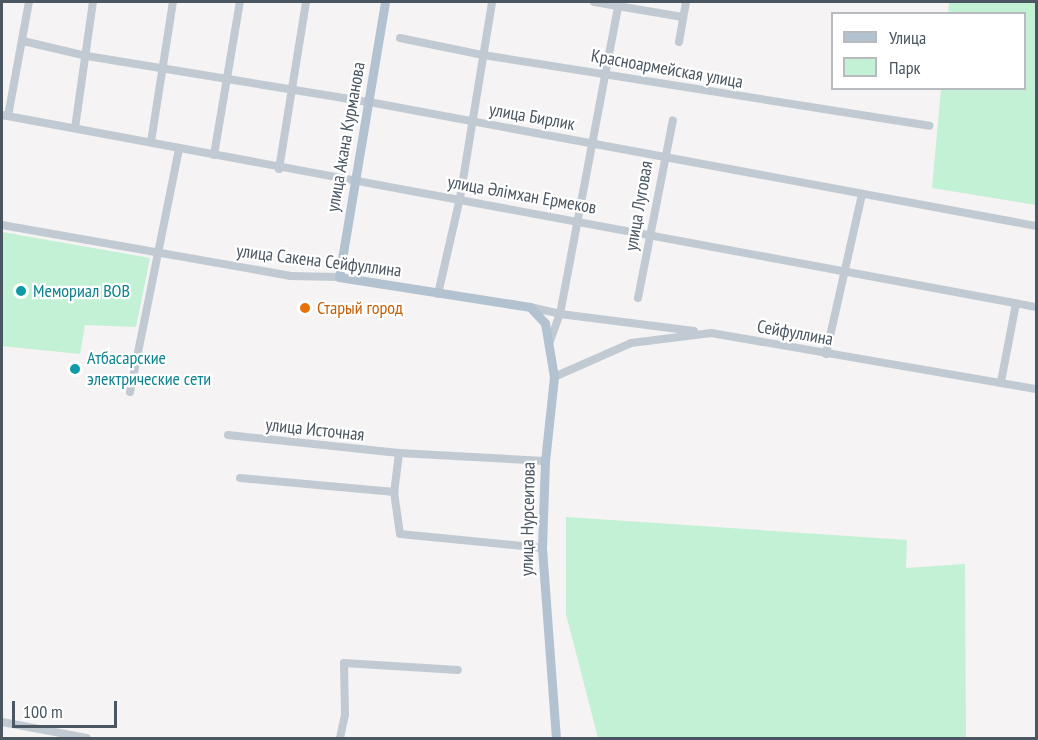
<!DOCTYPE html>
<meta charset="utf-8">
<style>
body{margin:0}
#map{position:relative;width:1038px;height:740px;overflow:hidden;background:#f5f3f3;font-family:"PT Sans Narrow",sans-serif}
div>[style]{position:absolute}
.green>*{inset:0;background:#c3f1d5}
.minor>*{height:8px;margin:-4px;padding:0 4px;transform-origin:4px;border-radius:4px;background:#c1cad2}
.major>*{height:9px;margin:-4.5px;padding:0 4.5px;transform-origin:4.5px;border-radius:4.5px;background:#b3c2d1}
.dots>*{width:16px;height:16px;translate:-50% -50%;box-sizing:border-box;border:3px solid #fff;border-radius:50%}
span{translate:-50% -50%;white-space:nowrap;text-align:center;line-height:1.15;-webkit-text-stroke:4.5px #fff;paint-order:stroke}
.street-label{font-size:18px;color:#4a5661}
.culture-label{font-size:18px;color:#0d838f}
.left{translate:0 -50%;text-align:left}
.food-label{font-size:18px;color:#c56008}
.frame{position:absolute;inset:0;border:3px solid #4a5661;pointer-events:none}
.legend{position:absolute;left:831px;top:12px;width:195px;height:78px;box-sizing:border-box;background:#fff;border:2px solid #b7bbc0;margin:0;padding:8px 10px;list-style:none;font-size:18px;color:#4a5661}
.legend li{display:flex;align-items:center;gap:12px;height:30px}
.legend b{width:30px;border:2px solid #b7bbc0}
.scale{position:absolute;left:12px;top:701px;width:105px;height:27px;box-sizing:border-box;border:3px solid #4a5661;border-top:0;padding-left:8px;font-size:18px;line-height:21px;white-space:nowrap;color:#4a5661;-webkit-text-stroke:4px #fff;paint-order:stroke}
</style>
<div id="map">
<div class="green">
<div style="clip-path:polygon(949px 2px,1036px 2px,1036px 205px,932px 188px,941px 89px,1024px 88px,1024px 14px,948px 13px)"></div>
<div style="clip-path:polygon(2px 232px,150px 258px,136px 327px,85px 325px,80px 354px,2px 346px)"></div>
<div style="clip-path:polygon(566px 517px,907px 540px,906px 568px,965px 564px,966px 738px,598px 738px,566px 614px)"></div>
</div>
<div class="minor">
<div style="left:594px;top:2px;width:90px;rotate:9.6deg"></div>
<div style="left:400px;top:38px;width:85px;rotate:11.6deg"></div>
<div style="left:483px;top:55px;width:452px;rotate:9deg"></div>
<div style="left:23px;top:41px;width:66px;rotate:13.2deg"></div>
<div style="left:87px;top:56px;width:286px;rotate:9.3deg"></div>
<div style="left:369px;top:102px;width:678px;rotate:10.53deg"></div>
<div style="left:679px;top:42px;width:41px;rotate:-80.1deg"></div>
<div style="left:2px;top:115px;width:1052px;rotate:10.52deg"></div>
<div style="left:8px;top:116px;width:116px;rotate:-79.6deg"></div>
<div style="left:75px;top:128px;width:127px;rotate:-81.9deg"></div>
<div style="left:151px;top:142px;width:142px;rotate:-81.1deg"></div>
<div style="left:214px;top:155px;width:155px;rotate:-80.4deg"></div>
<div style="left:279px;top:169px;width:169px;rotate:-80.8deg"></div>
<div style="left:2px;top:225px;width:292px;rotate:10deg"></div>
<div style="left:290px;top:276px;width:49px;rotate:1.2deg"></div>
<div style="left:438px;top:294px;width:98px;rotate:-77.1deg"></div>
<div style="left:460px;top:198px;width:199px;rotate:-80.7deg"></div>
<div style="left:638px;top:298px;width:181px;rotate:-78.9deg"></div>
<div style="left:530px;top:307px;width:31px;rotate:13deg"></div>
<div style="left:560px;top:314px;width:135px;rotate:7.2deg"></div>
<div style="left:550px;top:341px;width:29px;rotate:-70deg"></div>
<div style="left:560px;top:314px;width:318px;rotate:-79.3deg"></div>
<div style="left:826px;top:354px;width:164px;rotate:-77.3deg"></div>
<div style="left:554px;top:377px;width:84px;rotate:-23.8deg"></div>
<div style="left:631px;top:343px;width:81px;rotate:-7.1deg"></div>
<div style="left:711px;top:333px;width:330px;rotate:9.8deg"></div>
<div style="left:1001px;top:382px;width:80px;rotate:-79.2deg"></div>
<div style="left:130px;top:392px;width:249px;rotate:-78.6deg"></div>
<div style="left:228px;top:435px;width:172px;rotate:6deg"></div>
<div style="left:399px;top:453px;width:146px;rotate:3.1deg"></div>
<div style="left:399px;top:453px;width:39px;rotate:97deg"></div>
<div style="left:394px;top:492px;width:42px;rotate:81.9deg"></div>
<div style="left:400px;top:534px;width:143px;rotate:5.6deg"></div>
<div style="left:240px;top:478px;width:155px;rotate:5.2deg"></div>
<div style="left:2px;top:722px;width:86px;rotate:10.7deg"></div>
<div style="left:340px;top:738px;width:24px;rotate:-78deg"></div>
<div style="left:345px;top:715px;width:52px;rotate:-91.1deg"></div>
<div style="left:344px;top:663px;width:114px;rotate:3.5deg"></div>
</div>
<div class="major">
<div style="left:385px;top:2px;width:279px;rotate:99.5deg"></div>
<div style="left:339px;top:277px;width:193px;rotate:8.9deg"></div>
<div style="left:530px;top:307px;width:22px;rotate:47deg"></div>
<div style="left:545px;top:323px;width:55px;rotate:80.5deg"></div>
<div style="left:554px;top:377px;width:84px;rotate:96.1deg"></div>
<div style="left:545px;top:461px;width:87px;rotate:92deg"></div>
<div style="left:542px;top:548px;width:191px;rotate:85.8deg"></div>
</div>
<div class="dots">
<div style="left:21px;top:291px;background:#0f9aa8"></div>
<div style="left:305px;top:308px;background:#e8710a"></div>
<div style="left:75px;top:369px;background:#0f9aa8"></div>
</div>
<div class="street-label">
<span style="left:667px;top:69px;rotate:10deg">Красноармейская улица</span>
<span style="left:532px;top:117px;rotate:10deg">улица Бирлик</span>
<span style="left:346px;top:137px;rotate:-80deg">улица Акана Курманова</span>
<span style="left:522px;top:195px;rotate:10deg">улица Әлімхан Ермеков</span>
<span style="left:639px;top:206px;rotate:-80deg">улица Луговая</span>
<span style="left:319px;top:261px;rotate:7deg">улица Сакена Сейфуллина</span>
<span style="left:795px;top:333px;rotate:10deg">Сейфуллина</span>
<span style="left:315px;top:430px;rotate:6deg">улица Источная</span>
<span style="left:528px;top:519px;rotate:-89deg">улица Нурсеитова</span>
</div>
<div class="culture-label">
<span class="left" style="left:33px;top:291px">Мемориал ВОВ</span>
<span class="left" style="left:87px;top:369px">Атбасарские<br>электрические сети</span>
</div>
<div class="food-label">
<span class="left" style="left:317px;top:308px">Старый город</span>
</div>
<div class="frame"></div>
<ul class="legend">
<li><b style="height:8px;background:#b3c2d1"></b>Улица</li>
<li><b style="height:16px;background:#c3f1d5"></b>Парк</li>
</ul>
<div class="scale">100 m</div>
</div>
